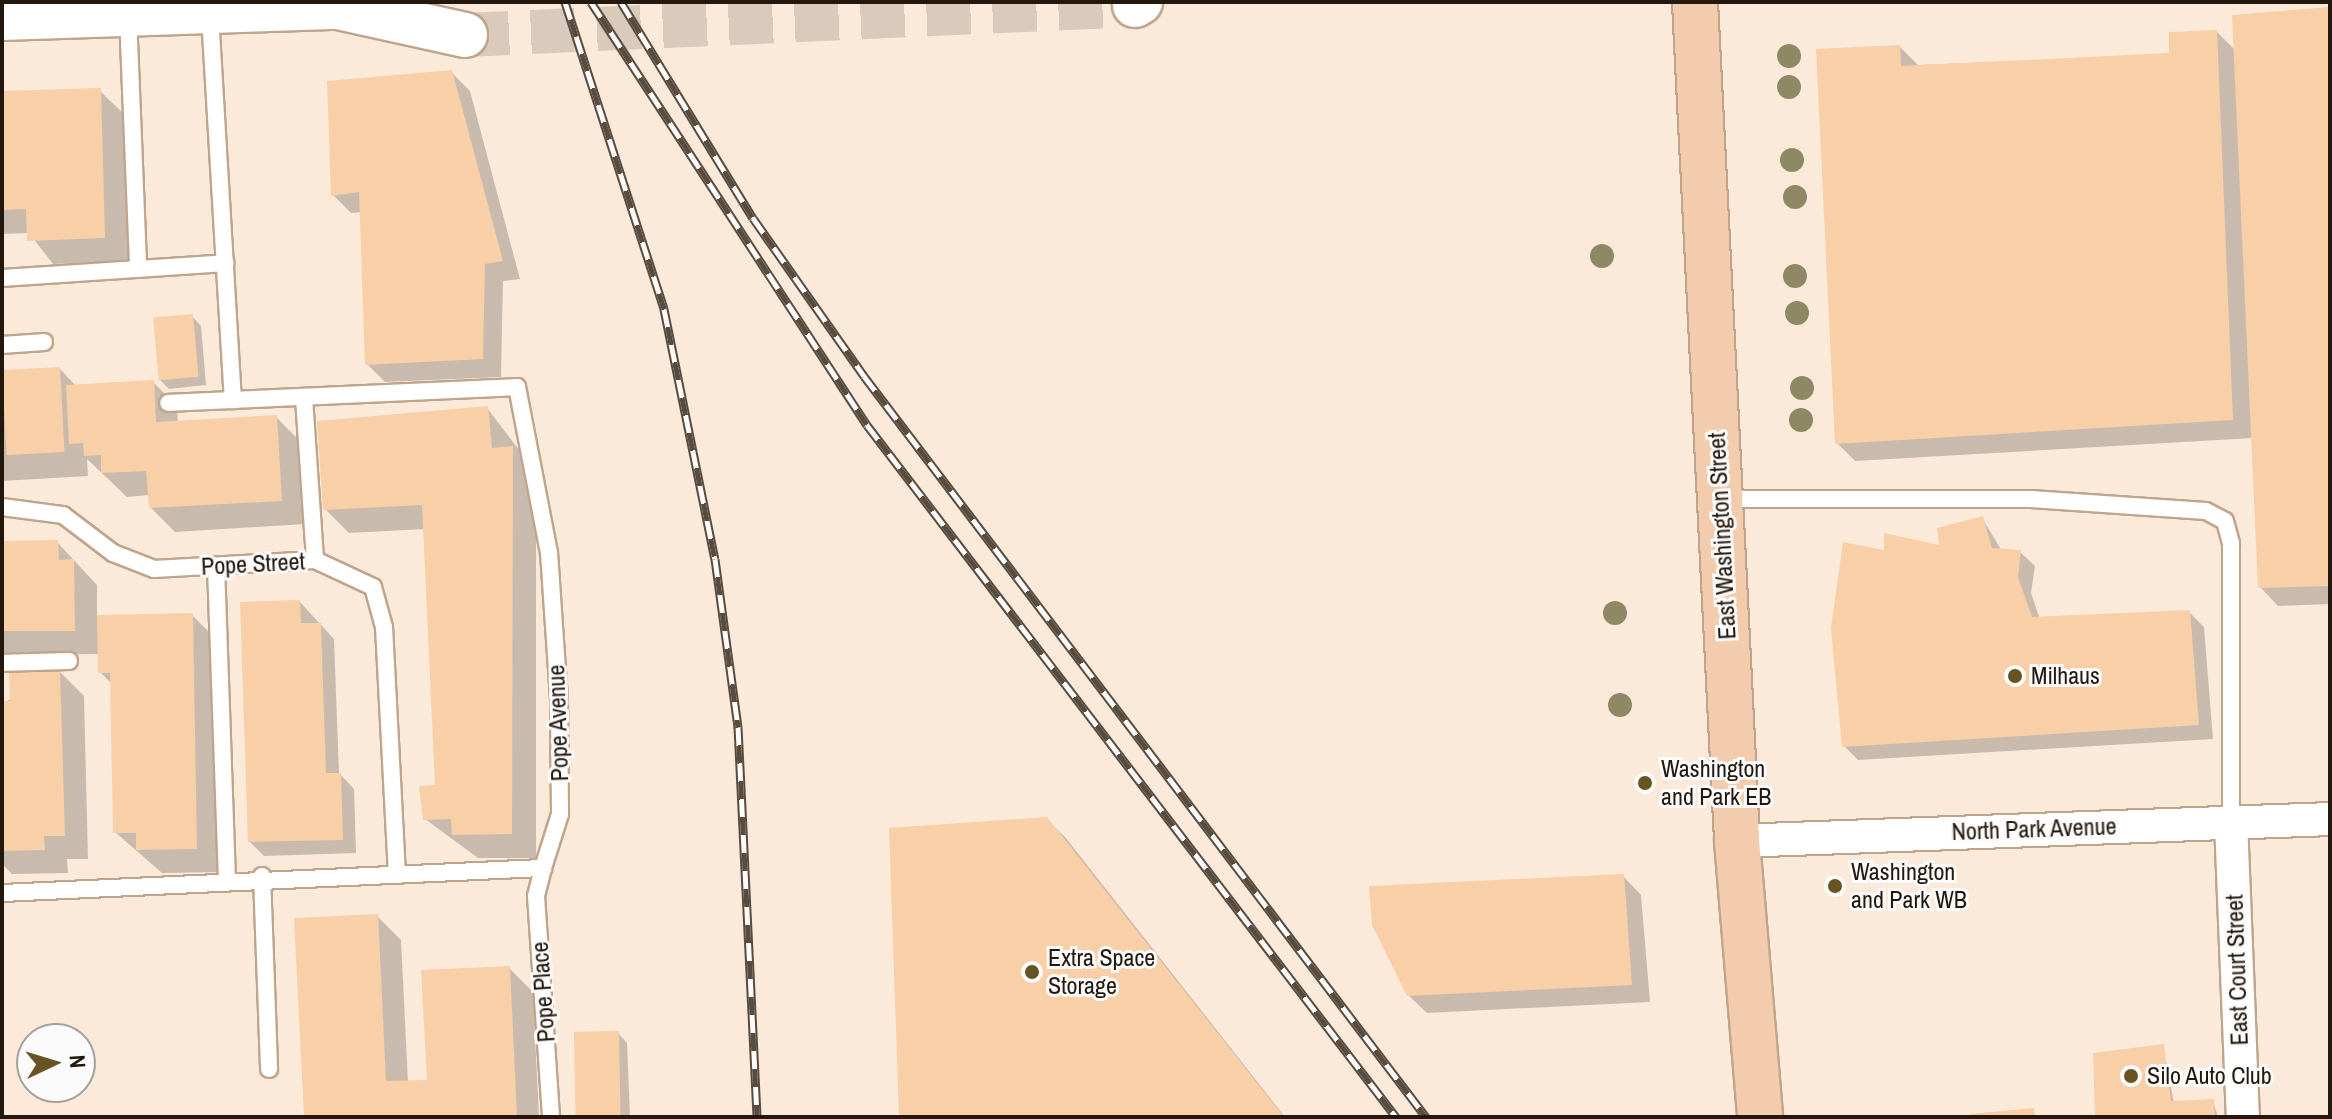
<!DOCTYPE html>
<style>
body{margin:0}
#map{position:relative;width:2332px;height:1119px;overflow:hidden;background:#fbeada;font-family:"Archivo Narrow",sans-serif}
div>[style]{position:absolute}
.shadow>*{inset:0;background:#0003}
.building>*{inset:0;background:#f8cfa7;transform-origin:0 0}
.secondary-tunnel>*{height:44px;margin-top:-22px;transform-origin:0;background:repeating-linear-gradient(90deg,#dacabb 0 44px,transparent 0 66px)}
.roads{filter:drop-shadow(2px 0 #c0a58c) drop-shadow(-2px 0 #c0a58c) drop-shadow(0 2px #c0a58c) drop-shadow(0 -2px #c0a58c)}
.service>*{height:16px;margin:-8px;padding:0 8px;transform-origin:8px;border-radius:8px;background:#fff}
.minor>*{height:32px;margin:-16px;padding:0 16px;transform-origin:16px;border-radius:16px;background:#fff}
.secondary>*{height:44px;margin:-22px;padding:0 22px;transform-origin:22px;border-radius:22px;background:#fff}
.primary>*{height:44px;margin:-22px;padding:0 22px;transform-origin:22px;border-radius:22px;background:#f2ccac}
.rail>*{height:9px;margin-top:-4.5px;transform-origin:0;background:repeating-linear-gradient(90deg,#fbfbfb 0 18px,#584c40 0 36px);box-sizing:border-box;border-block:2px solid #584c40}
.trees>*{width:24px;height:24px;margin:-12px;border-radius:50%;background:#8e8864}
.dots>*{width:22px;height:22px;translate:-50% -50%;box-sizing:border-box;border:4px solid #fbfbfb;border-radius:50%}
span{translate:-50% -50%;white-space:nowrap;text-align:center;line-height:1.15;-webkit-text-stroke:6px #fbfbfb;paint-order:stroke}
.street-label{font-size:24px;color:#22180e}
.poi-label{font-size:24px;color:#22180e}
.left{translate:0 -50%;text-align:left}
.frame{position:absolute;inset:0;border:4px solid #22180e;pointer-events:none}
.north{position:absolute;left:16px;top:1023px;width:80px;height:80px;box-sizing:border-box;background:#fbfbfb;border:2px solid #a4a09c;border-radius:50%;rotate:86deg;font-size:22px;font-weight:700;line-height:32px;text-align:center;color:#22180e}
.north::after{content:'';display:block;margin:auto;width:28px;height:36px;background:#675422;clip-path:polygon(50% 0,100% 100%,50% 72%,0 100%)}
</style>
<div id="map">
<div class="shadow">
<div style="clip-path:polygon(2330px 9px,2330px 604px,2278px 606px,2260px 587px,2253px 438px,1855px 461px,1837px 443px,1900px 47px,1918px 65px,2171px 55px,2217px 32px,2236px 51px)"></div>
<div style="clip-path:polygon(451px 72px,470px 91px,520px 279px,503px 281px,501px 377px,385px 382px,367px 364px,362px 212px,351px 213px,333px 195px)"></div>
<div style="clip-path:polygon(100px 91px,124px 114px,128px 261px,53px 264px,29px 233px,2px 234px,2px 93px)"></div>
<div style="clip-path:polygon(192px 316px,201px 326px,206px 385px,169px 389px,159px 379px)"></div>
<div style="clip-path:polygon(60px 369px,77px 387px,153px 382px,177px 406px,178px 423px,276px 417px,300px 441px,305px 524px,175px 532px,151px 508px,150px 495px,127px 497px,87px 459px,88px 476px,2px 481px,2px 372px)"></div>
<div style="clip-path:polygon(487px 408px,536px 472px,536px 858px,478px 858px,425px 819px,437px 787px,425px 529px,349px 533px,325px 509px)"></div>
<div style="clip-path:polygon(1982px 518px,2002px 551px,2020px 552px,2035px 566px,2031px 593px,2040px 619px,2189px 612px,2204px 627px,2213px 739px,1858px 760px,1844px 746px,1886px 553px,1941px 547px)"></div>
<div style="clip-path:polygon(57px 542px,97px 585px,97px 617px,192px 615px,216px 639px,220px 872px,162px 873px,115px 832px,112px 684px,100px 672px,100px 654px,2px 655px,2px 543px)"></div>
<div style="clip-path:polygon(300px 602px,334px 639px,339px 773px,354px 789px,356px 853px,264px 856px,250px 842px)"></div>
<div style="clip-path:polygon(60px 672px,84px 696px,88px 859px,67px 859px,68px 873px,12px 874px,2px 864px,2px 704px)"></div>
<div style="clip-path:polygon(1046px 819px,1065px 837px,1285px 1117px,901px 1117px)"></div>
<div style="clip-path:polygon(1623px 876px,1641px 895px,1650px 1002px,1427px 1013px,1408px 995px)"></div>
<div style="clip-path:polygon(377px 916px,401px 940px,408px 1082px,429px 1082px,509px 968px,533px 992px,539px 1117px,306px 1117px)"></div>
<div style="clip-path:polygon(618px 1033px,627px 1043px,630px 1117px,579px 1117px)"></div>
<div style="clip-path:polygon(2163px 1046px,2174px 1103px,2213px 1101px,2218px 1117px,2097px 1117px)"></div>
</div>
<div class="building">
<div style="clip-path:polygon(2330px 7px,2330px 586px,2258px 588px,2232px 15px)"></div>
<div style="clip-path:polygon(2217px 30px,2233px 420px,1835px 444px,1816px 49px,1900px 45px,1901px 66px,2169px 53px,2169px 32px)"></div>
<div style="clip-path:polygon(452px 70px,503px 261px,485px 264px,483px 359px,365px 365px,359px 192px,331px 196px,327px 81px)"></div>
<div style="clip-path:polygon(101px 88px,105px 238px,27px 241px,26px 209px,2px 210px,2px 91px)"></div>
<div style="left:193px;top:314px;width:63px;height:40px;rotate:85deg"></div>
<div style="left:60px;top:367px;width:85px;height:58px;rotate:87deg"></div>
<div style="clip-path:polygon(154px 380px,156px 422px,277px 415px,282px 501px,149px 508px,146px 471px,101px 473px,101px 455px,84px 456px,83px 443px,69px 444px,66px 385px)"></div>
<div style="clip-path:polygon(488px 406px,492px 448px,513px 446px,512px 834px,452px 835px,451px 819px,423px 820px,419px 786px,435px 785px,422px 505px,323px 510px,317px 421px)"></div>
<div style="clip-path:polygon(1983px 516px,1992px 548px,2021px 550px,2018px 577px,2032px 617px,2190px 610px,2199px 725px,1842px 747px,1831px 628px,1843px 542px,1884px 550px,1884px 533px,1939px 545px,1937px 528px)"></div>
<div style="clip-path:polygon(58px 540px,59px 560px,74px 559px,75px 631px,2px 631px,2px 541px)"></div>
<div style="clip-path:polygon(300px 600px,301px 623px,321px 623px,326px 773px,341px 773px,343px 840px,248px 842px,240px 602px)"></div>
<div style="clip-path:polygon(193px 613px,197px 849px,136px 850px,136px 833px,113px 833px,110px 673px,98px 673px,97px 615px)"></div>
<div style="clip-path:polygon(60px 670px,65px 836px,44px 836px,45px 850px,2px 851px,2px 701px,10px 701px,9px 671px)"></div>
<div style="clip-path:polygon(1047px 817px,1284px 1117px,899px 1117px,889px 828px)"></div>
<div style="clip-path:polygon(1624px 874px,1632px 985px,1407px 996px,1372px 925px,1369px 886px)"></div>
<div style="clip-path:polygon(378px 914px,386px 1081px,427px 1080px,421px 970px,510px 966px,517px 1117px,304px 1117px,294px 918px)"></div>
<div style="left:619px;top:1031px;width:86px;height:45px;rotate:89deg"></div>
<div style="clip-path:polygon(2164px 1044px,2171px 1101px,2214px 1099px,2215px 1117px,2095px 1117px,2093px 1053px)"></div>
<div style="clip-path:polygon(2034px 1108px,2035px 1117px,1970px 1117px,1970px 1114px)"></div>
</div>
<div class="secondary-tunnel">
<div style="left:465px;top:35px;width:671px;rotate:-2.56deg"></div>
</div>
<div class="roads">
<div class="service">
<div style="left:128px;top:15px;width:254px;rotate:87.7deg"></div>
<div style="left:210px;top:15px;width:386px;rotate:86.6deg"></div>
<div style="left:2px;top:278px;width:224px;rotate:-3.8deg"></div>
<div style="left:2px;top:345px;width:42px;rotate:-4.1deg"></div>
<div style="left:304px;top:398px;width:162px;rotate:86.1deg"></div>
<div style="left:1723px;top:499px;width:308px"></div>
<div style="left:2031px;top:499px;width:175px;rotate:3.9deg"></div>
<div style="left:2206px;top:511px;width:21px;rotate:28deg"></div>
<div style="left:2225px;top:521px;width:24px;rotate:75deg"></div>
<div style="left:2231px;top:544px;width:278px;rotate:90deg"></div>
<div style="left:2px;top:507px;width:62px;rotate:7.5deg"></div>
<div style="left:63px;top:515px;width:63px;rotate:37.2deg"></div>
<div style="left:113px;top:553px;width:44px;rotate:21.3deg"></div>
<div style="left:154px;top:569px;width:161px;rotate:-3.2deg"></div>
<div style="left:315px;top:560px;width:64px;rotate:25deg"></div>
<div style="left:373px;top:587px;width:41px;rotate:74.6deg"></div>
<div style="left:384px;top:627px;width:244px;rotate:87deg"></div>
<div style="left:216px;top:566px;width:312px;rotate:88deg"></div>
<div style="left:2px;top:663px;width:67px;rotate:-1.7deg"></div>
<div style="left:543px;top:868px;width:29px;rotate:104deg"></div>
<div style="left:536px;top:896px;width:222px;rotate:86.1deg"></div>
<div style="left:262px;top:876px;width:193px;rotate:87.9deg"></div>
<div style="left:2px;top:893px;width:542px;rotate:-2.65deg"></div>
<div style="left:543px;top:868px;width:57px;rotate:-72.5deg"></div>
<div style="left:560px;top:814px;width:115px;rotate:-90.5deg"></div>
<div style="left:559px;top:699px;width:146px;rotate:-93.9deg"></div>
<div style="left:549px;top:553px;width:169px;rotate:-100.9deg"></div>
<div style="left:517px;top:387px;width:349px;rotate:177.4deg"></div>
</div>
<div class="minor">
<div style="left:2231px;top:822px;width:295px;rotate:87.7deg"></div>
<div style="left:1737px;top:841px;width:593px;rotate:-2.12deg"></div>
</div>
<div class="secondary">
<div style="left:1135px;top:5px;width:6px;rotate:-31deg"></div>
<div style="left:2px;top:18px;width:336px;rotate:-1.9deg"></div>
<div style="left:338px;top:7px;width:130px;rotate:12.4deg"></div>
</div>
<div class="primary">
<div style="left:1695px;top:2px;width:840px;rotate:87.13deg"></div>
<div style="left:1737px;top:841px;width:277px;rotate:85.2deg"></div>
</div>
</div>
<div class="rail">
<div style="left:565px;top:2px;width:323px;rotate:72.1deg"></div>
<div style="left:664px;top:309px;width:255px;rotate:78.5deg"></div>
<div style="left:715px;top:559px;width:170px;rotate:82.2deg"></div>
<div style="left:738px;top:727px;width:390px;rotate:87.2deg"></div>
<div style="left:591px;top:2px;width:505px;rotate:56.88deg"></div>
<div style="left:867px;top:425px;width:871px;rotate:52.6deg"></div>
<div style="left:621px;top:2px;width:253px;rotate:58.6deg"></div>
<div style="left:753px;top:218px;width:193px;rotate:54.9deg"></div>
<div style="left:864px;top:376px;width:930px;rotate:52.82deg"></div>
</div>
<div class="trees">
<div style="left:1789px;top:56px"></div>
<div style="left:1789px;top:87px"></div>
<div style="left:1792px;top:160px"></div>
<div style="left:1795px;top:197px"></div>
<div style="left:1602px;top:256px"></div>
<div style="left:1795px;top:276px"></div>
<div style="left:1797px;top:313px"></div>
<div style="left:1802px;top:388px"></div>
<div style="left:1801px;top:420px"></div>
<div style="left:1615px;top:613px"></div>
<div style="left:1620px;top:705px"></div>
</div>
<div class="dots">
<div style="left:2015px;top:676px;background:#675422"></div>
<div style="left:1645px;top:783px;background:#675422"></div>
<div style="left:1835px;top:886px;background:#675422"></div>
<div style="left:1032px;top:972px;background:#675422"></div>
<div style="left:2131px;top:1076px;background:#675422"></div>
</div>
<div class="street-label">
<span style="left:1722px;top:536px;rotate:-93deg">East Washington Street</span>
<span style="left:253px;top:564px;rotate:-3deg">Pope Street</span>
<span style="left:558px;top:723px;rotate:-92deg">Pope Avenue</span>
<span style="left:2034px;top:829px;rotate:-2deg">North Park Avenue</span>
<span style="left:2237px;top:970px;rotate:-92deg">East Court Street</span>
<span style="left:543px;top:992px;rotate:-94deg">Pope Place</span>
</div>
<div class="poi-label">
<span class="left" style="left:2031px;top:676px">Milhaus</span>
<span class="left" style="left:1661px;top:783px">Washington<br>and Park EB</span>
<span class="left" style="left:1851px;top:886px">Washington<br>and Park WB</span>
<span class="left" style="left:1048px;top:972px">Extra Space<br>Storage</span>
<span class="left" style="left:2147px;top:1076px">Silo Auto Club</span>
</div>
<div class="frame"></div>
<div class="north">N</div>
</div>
